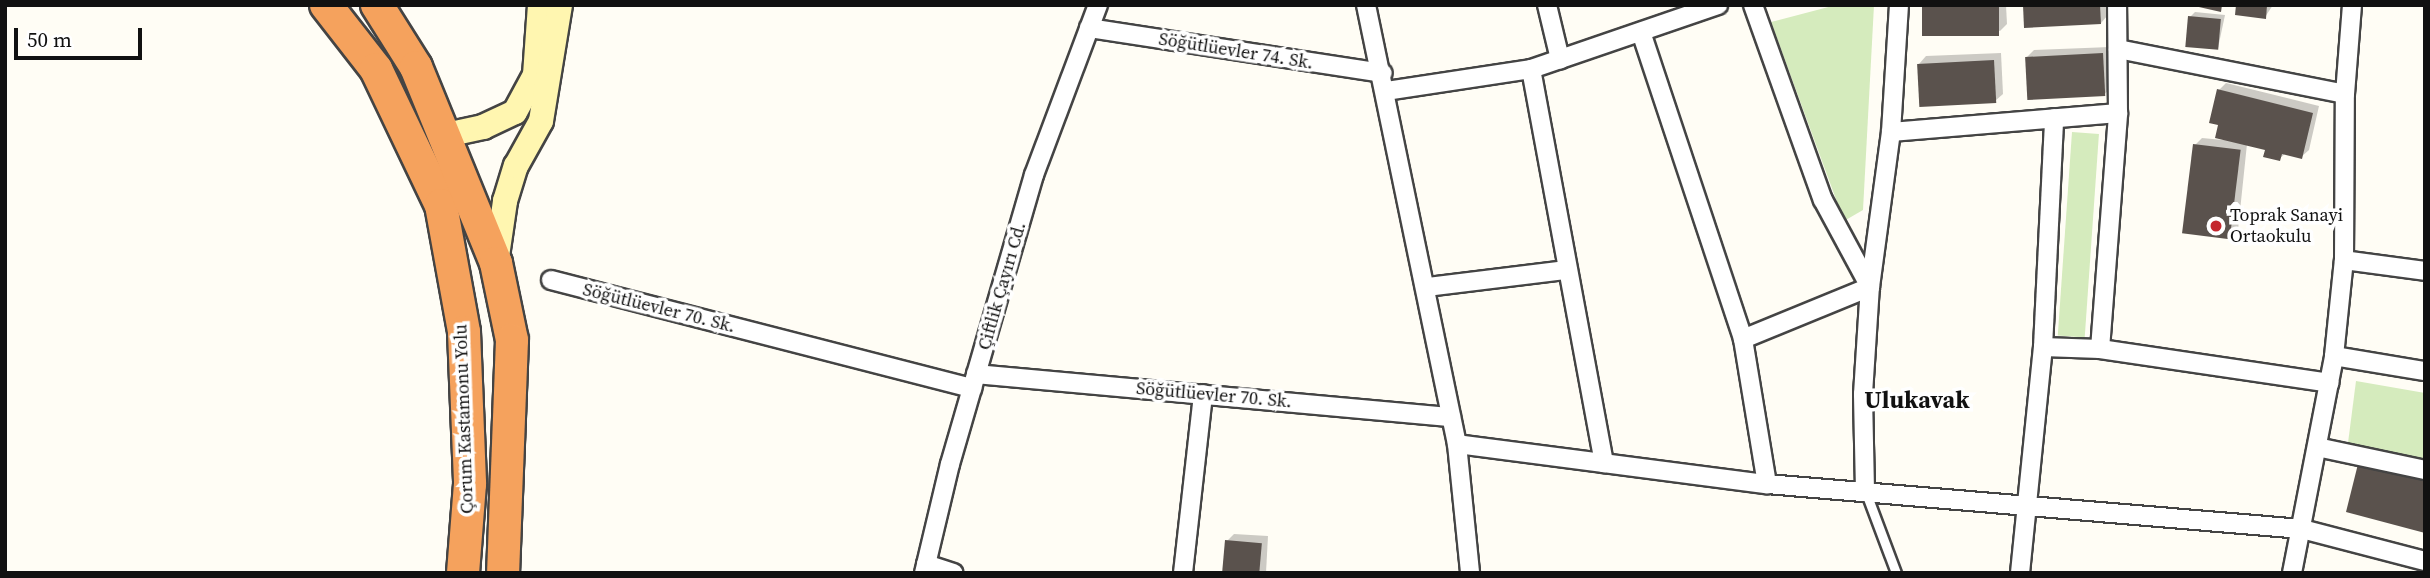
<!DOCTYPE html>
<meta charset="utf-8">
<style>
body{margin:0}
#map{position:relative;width:2430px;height:578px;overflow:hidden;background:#fffdf5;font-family:"Source Serif 4",serif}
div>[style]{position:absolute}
.green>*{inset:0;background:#d5ebbd;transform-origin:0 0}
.shadow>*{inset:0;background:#0003}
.building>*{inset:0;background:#5a524d;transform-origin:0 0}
.roads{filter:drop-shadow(2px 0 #444) drop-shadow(-2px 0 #444) drop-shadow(0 2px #444) drop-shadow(0 -2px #444)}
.lane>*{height:9px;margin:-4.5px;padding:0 4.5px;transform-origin:4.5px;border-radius:4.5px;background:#fff}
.street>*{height:18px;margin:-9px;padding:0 9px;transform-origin:9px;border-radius:9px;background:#fff}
.secondary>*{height:24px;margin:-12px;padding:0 12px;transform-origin:12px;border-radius:12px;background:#fff6b0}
.highway>*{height:32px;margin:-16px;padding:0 16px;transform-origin:16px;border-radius:16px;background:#f5a25d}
.dots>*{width:19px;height:19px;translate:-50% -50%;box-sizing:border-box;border:4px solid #fff;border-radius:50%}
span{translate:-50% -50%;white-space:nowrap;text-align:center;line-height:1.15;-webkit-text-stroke:7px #fff;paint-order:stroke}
.street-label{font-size:18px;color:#111}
.poi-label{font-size:18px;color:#111}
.left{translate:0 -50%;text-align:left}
.district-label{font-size:24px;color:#111;font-weight:700}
.frame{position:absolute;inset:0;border:7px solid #111;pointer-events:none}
.scale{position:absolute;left:14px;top:28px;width:128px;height:32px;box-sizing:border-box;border:4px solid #111;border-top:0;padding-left:9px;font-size:21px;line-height:24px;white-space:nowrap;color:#111;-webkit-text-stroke:5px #fff;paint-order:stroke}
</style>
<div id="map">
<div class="green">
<div style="clip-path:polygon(1836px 5px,1874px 5px,1863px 210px,1844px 221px,1771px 22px)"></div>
<div style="left:2072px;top:132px;width:27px;height:204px;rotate:4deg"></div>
<div style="clip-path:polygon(2356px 381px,2425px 393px,2425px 460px,2348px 443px)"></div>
</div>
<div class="shadow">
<div style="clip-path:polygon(1924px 5px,2006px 5px,2007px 24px,2000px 31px)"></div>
<div style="clip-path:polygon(2024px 5px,2107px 5px,2108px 15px,2101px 23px)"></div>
<div style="clip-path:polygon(2237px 5px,2273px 5px,2265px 17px)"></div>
<div style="clip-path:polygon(2195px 12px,2225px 15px,2218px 48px,2190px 17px)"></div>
<div style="clip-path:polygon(2110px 47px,2111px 87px,2104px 95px,2027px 57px,2034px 50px)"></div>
<div style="clip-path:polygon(2001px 53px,2003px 94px,1995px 101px,1919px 64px,1926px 56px)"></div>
<div style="clip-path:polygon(2226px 83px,2319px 106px,2309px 150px,2301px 157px,2286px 153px,2279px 159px,2267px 149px,2247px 144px,2238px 230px,2231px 238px,2195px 145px,2202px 138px,2223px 140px,2219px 90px)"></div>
<div style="clip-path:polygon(1234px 534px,1268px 536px,1266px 573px,1224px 573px,1227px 541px)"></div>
</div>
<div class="building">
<div style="left:1922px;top:5px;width:77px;height:31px"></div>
<div style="clip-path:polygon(2023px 5px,2100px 5px,2101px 24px,2024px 28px)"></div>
<div style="clip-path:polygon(2190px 5px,2222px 5px,2221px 12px)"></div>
<div style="clip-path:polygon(2236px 5px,2267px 5px,2266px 19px,2235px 15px)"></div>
<div style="left:2188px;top:16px;width:33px;height:31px;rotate:5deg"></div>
<div style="left:2103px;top:53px;width:43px;height:78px;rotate:87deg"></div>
<div style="left:1994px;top:60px;width:43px;height:77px;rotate:87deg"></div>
<div style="clip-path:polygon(2217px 89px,2313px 113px,2302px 159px,2282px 154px,2280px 161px,2263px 157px,2265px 150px,2215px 138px,2218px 125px,2209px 123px)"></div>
<div style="left:2193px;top:144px;width:48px;height:90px;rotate:7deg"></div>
<div style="clip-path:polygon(2359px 460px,2425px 478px,2425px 533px,2346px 512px)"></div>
<div style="left:1225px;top:540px;width:37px;height:33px;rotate:5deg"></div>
</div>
<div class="roads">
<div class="lane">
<div style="left:1866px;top:493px;width:85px;rotate:69.4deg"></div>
</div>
<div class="street">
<div style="left:1366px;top:5px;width:448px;rotate:78.3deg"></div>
<div style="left:1457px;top:444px;width:130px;rotate:84.2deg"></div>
<div style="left:1547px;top:5px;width:56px;rotate:76.5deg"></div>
<div style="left:1753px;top:5px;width:207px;rotate:70.3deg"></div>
<div style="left:1823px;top:200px;width:99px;rotate:61.6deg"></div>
<div style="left:1089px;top:28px;width:297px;rotate:8.7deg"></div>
<div style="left:1641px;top:32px;width:324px;rotate:71.6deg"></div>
<div style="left:1743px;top:339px;width:147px;rotate:80.6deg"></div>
<div style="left:2118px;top:49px;width:231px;rotate:11.2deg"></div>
<div style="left:1531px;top:69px;width:401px;rotate:79.5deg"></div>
<div style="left:1386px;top:91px;width:147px;rotate:-8.6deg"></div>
<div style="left:1531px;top:69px;width:198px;rotate:-18.9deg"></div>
<div style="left:1891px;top:132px;width:228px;rotate:-4.8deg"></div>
<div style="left:2344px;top:260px;width:82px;rotate:7.7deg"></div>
<div style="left:551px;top:280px;width:435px;rotate:14.4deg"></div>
<div style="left:1427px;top:287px;width:140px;rotate:-7deg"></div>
<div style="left:1743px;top:339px;width:137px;rotate:-22.3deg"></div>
<div style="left:2043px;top:347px;width:57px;rotate:2deg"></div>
<div style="left:2100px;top:349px;width:232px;rotate:8.4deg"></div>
<div style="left:2100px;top:349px;width:237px;rotate:-85.6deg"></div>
<div style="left:2118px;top:113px;width:108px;rotate:-90.5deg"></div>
<div style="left:2334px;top:356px;width:92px;rotate:9.4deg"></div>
<div style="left:976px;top:374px;width:477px;rotate:5.2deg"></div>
<div style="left:1457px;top:444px;width:313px;rotate:7.4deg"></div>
<div style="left:1767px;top:484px;width:537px;rotate:4.81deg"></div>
<div style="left:2302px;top:529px;width:127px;rotate:14.6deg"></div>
<div style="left:2317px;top:447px;width:110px;rotate:12deg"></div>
<div style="left:1865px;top:491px;width:97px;rotate:-91.2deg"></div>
<div style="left:1863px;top:394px;width:107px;rotate:-86.3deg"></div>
<div style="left:1870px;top:287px;width:156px;rotate:-82.3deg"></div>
<div style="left:1891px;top:132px;width:127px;rotate:-86.4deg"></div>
<div style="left:926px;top:564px;width:29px;rotate:18deg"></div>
<div style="left:924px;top:573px;width:112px;rotate:-76.6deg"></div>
<div style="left:950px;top:464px;width:301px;rotate:-73.8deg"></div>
<div style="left:1034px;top:175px;width:182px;rotate:-69.4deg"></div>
<div style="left:1183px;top:573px;width:180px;rotate:-83.6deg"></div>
<div style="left:2020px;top:573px;width:227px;rotate:-84.2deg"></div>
<div style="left:2043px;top:347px;width:229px;rotate:-87.2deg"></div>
<div style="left:2292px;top:573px;width:221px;rotate:-79deg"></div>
<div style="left:2334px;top:356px;width:97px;rotate:-84.1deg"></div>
<div style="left:2344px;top:260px;width:166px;rotate:-89.7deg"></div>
<div style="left:2345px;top:94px;width:89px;rotate:-85.5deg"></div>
</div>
<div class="secondary">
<div style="left:446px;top:135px;width:38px;rotate:-12deg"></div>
<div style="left:483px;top:127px;width:35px;rotate:-25deg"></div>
<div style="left:515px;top:112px;width:42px;rotate:-61.6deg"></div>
<div style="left:535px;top:75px;width:70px;rotate:-85.9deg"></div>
<div style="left:496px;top:263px;width:63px;rotate:-81.7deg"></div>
<div style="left:505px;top:201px;width:37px;rotate:-73deg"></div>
<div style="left:516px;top:166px;width:51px;rotate:-60.9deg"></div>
<div style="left:541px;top:121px;width:118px;rotate:-80.7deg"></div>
</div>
<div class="highway">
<div style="left:326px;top:5px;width:81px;rotate:52deg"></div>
<div style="left:376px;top:69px;width:151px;rotate:64.5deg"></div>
<div style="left:441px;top:205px;width:129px;rotate:79.7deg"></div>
<div style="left:464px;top:332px;width:152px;rotate:87.7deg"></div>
<div style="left:470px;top:484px;width:89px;rotate:94.5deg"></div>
<div style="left:377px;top:5px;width:73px;rotate:57.8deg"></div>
<div style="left:416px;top:67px;width:212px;rotate:67.8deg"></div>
<div style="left:496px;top:263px;width:79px;rotate:78.3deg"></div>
<div style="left:512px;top:340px;width:233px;rotate:92.2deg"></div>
</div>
</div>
<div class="dots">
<div style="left:2216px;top:226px;background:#c4262e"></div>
</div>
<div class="street-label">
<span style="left:1236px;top:51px;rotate:9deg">Söğütlüevler 74. Sk.</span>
<span style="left:1002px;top:286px;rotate:-74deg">Çiftlik Çayırı Cd.</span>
<span style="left:659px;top:308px;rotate:14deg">Söğütlüevler 70. Sk.</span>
<span style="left:1214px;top:395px;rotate:5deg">Söğütlüevler 70. Sk.</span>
<span style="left:464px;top:419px;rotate:-92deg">Çorum Kastamonu Yolu</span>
</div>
<div class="poi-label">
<span class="left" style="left:2230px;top:226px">Toprak Sanayi<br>Ortaokulu</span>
</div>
<div class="district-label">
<span style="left:1917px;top:400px">Ulukavak</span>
</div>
<div class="frame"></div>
<div class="scale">50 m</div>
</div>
